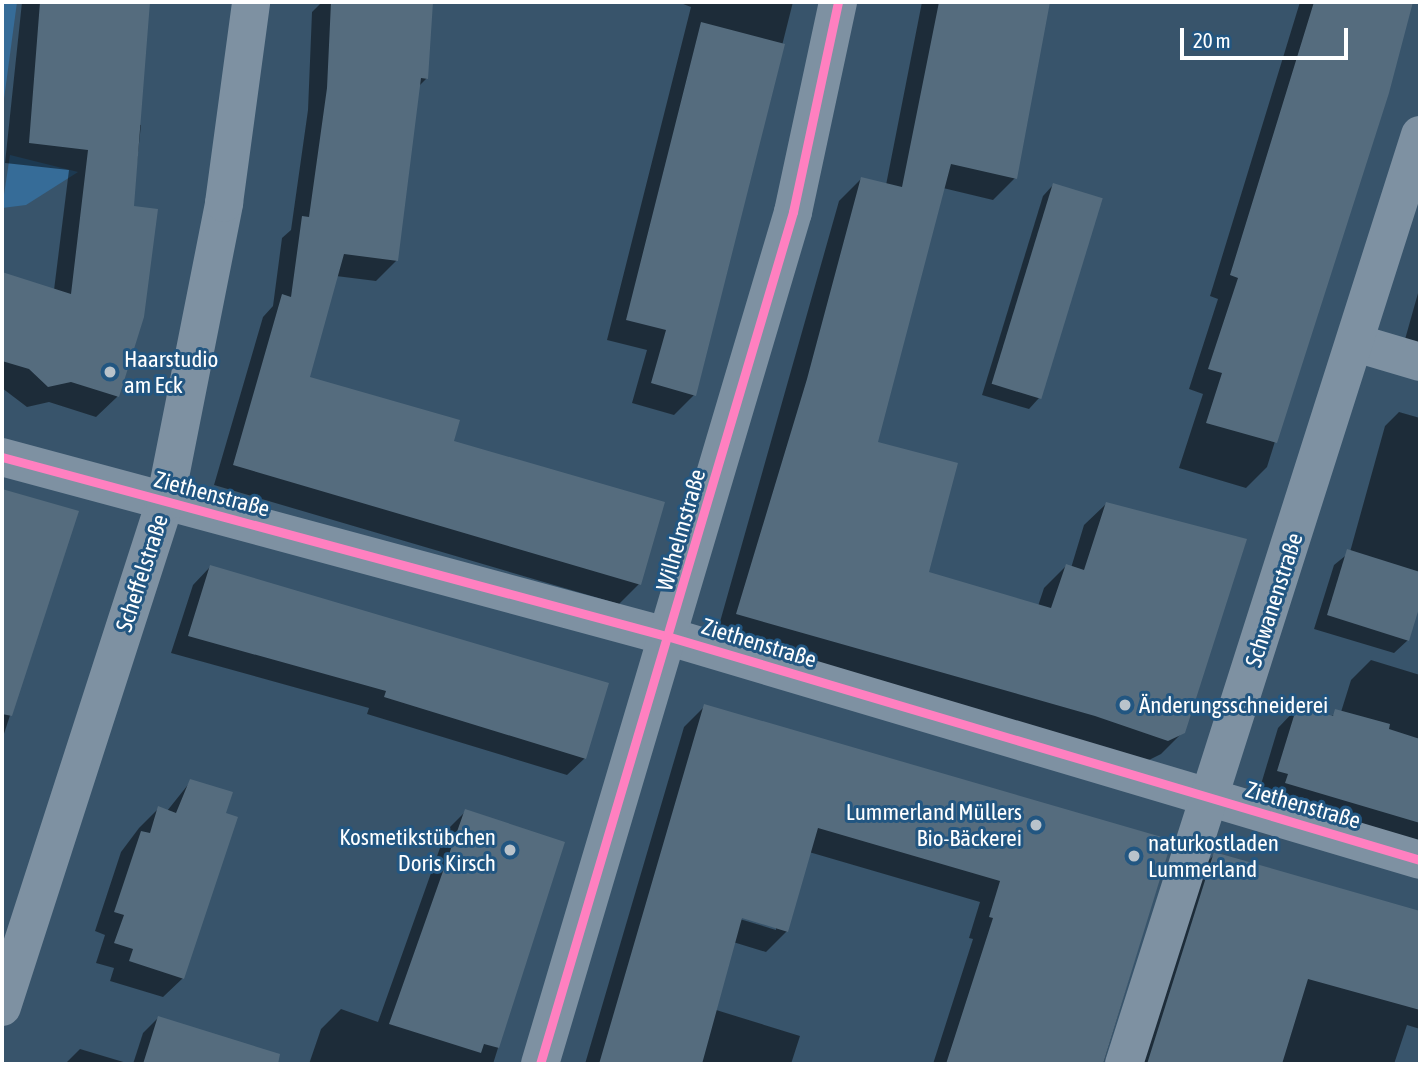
<!DOCTYPE html>
<meta charset="utf-8">
<style>
body{margin:0}
#map{position:relative;width:1422px;height:1066px;overflow:hidden;background:#38546b;font-family:"Asap Condensed",sans-serif}
div>[style]{position:absolute}
.green>*{inset:0;background:#366c98}
.shadow>*{inset:0;background:#0007}
.building>*{inset:0;background:#556c7e;transform-origin:0 0}
.street>*{height:38px;margin:-19px;padding:0 19px;transform-origin:19px;border-radius:19px;background:#7e91a2}
.cycleway>*{height:9px;margin:-4.5px;padding:0 4.5px;transform-origin:4.5px;border-radius:4.5px;background:#ff80c0}
.dots>*{width:19px;height:19px;translate:-50% -50%;box-sizing:border-box;border:4px solid #225681;border-radius:50%}
span{translate:-50% -50%;white-space:nowrap;text-align:center;line-height:1.15;-webkit-text-stroke:6px #225681;paint-order:stroke}
.poi-label{font-size:23px;color:#fff}
.left{translate:0 -50%;text-align:left}
.right{translate:-100% -50%;text-align:right}
.street-label{font-size:23px;color:#fff}
.frame{position:absolute;inset:0;border:4px solid #fff;pointer-events:none}
.scale{position:absolute;left:1180px;top:28px;width:168px;height:32px;box-sizing:border-box;border:4px solid #fff;border-top:0;padding-left:9px;font-size:21px;line-height:24px;white-space:nowrap;color:#fff;-webkit-text-stroke:5px #225681;paint-order:stroke}
</style>
<div id="map">
<div class="green">
<div style="clip-path:polygon(2px 2px,17px 2px,2px 114px)"></div>
<div style="clip-path:polygon(10px 155px,78px 172px,26px 205px,2px 208px)"></div>
</div>
<div class="shadow">
<div style="clip-path:polygon(22px 2px,149px 2px,135px 124px,141px 125px,132px 208px,142px 317px,117px 397px,96px 417px,49px 402px,27px 407px,2px 388px,2px 274px,54px 290px,69px 170px,5px 163px)"></div>
<div style="clip-path:polygon(322px 2px,431px 2px,427px 78px,419px 86px,396px 261px,376px 281px,336px 276px,308px 378px,451px 442px,639px 584px,619px 604px,214px 485px,263px 317px,273px 306px,282px 238px,291px 230px,308px 110px,312px 12px)"></div>
<div style="clip-path:polygon(678px 2px,793px 2px,694px 395px,674px 415px,632px 403px,647px 350px,607px 340px,691px 7px)"></div>
<div style="clip-path:polygon(922px 2px,1046px 2px,1015px 178px,993px 200px,943px 188px,876px 443px,926px 573px,1038px 606px,1044px 588px,1066px 566px,1071px 568px,1084px 525px,1106px 504px,1183px 732px,1161px 754px,1145px 762px,716px 636px,839px 201px,861px 179px,886px 185px)"></div>
<div style="clip-path:polygon(1300px 2px,1412px 2px,1267px 467px,1246px 488px,1179px 468px,1203px 394px,1189px 389px,1218px 299px,1210px 296px)"></div>
<div style="clip-path:polygon(1053px 185px,1039px 398px,1029px 409px,982px 395px,1043px 196px)"></div>
<div style="clip-path:polygon(1420px 286px,1420px 348px,1404px 343px)"></div>
<div style="clip-path:polygon(1399px 412px,1420px 418px,1420px 599px,1408px 640px,1394px 653px,1314px 629px,1334px 565px,1350px 552px,1385px 426px)"></div>
<div style="clip-path:polygon(2px 491px,76px 512px,2px 740px)"></div>
<div style="clip-path:polygon(210px 567px,585px 758px,567px 775px,367px 714px,369px 708px,171px 653px,193px 585px)"></div>
<div style="clip-path:polygon(1371px 660px,1420px 675px,1420px 849px,1267px 803px,1269px 793px,1259px 791px,1278px 728px,1297px 708px,1329px 717px,1341px 712px,1351px 680px)"></div>
<div style="clip-path:polygon(evenodd,705px 706px,1170px 842px,1103px 1064px,933px 1064px,973px 939px,969px 938px,980px 902px,809px 852px,787px 931px,766px 952px,733px 942px,713px 1009px,800px 1036px,791px 1064px,585px 1064px,684px 727px,705px 706px,734px 913px,776px 926px,776px 930px,733px 917px,734px 913px)"></div>
<div style="clip-path:polygon(191px 781px,183px 978px,163px 997px,110px 981px,114px 968px,96px 963px,105px 935px,95px 931px,121px 852px,139px 828px,159px 808px,167px 811px)"></div>
<div style="clip-path:polygon(466px 811px,562px 843px,493px 1064px,309px 1064px,321px 1029px,341px 1009px,378px 1022px,446px 831px)"></div>
<div style="clip-path:polygon(1215px 854px,1420px 914px,1420px 1029px,1407px 1025px,1394px 1064px,1134px 1064px,1194px 875px)"></div>
<div style="clip-path:polygon(158px 1018px,203px 1032px,193px 1064px,133px 1064px,143px 1033px)"></div>
<div style="clip-path:polygon(80px 1049px,130px 1064px,65px 1064px)"></div>
</div>
<div class="building">
<div style="clip-path:polygon(40px 2px,150px 2px,134px 206px,158px 209px,144px 317px,119px 397px,71px 382px,48px 387px,29px 369px,2px 361px,2px 272px,71px 294px,88px 150px,29px 143px)"></div>
<div style="clip-path:polygon(331px 2px,433px 2px,428px 79px,421px 78px,398px 261px,344px 254px,310px 377px,460px 420px,454px 441px,665px 502px,641px 585px,233px 465px,282px 294px,291px 297px,302px 216px,309px 217px,327px 88px)"></div>
<div style="clip-path:polygon(939px 2px,1050px 2px,1017px 179px,951px 164px,878px 442px,958px 463px,929px 572px,1051px 608px,1066px 564px,1084px 570px,1106px 502px,1247px 539px,1185px 733px,1168px 741px,1095px 716px,736px 614px,807px 379px,861px 177px,902px 187px)"></div>
<div style="clip-path:polygon(1314px 2px,1413px 2px,1389px 93px,1277px 443px,1206px 423px,1222px 373px,1208px 369px,1238px 278px,1230px 275px)"></div>
<div style="clip-path:polygon(701px 22px,785px 44px,696px 396px,651px 383px,666px 330px,626px 320px)"></div>
<div style="left:1053px;top:183px;width:52px;height:210px;rotate:17deg"></div>
<div style="clip-path:polygon(2px 489px,79px 511px,12px 716px,2px 714px)"></div>
<div style="clip-path:polygon(1347px 549px,1420px 572px,1420px 605px,1409px 641px,1327px 615px)"></div>
<div style="clip-path:polygon(210px 565px,609px 683px,586px 759px,384px 697px,386px 691px,188px 636px)"></div>
<div style="clip-path:polygon(704px 704px,1172px 840px,1103px 1064px,946px 1064px,993px 918px,989px 917px,1000px 881px,818px 828px,788px 932px,742px 918px,702px 1064px,599px 1064px)"></div>
<div style="clip-path:polygon(1297px 706px,1333px 716px,1335px 709px,1390px 724px,1389px 729px,1420px 739px,1420px 823px,1285px 783px,1288px 774px,1277px 771px)"></div>
<div style="clip-path:polygon(190px 779px,233px 792px,226px 813px,238px 817px,184px 979px,129px 961px,133px 949px,114px 943px,124px 915px,114px 912px,141px 831px,150px 833px,158px 806px,176px 813px)"></div>
<div style="clip-path:polygon(465px 809px,565px 842px,499px 1048px,484px 1044px,481px 1053px,389px 1024px)"></div>
<div style="clip-path:polygon(1214px 852px,1420px 911px,1420px 1010px,1308px 979px,1282px 1064px,1147px 1064px)"></div>
<div style="clip-path:polygon(158px 1016px,280px 1054px,278px 1064px,143px 1064px)"></div>
</div>
<div class="street">
<div style="left:1356px;top:343px;width:67px;rotate:16.5deg"></div>
<div style="left:2px;top:457px;width:692px;rotate:15.08deg"></div>
<div style="left:670px;top:637px;width:782px;rotate:16.56deg"></div>
<div style="left:2px;top:1007px;width:531px;rotate:-72.11deg"></div>
<div style="left:165px;top:502px;width:305px;rotate:-78.8deg"></div>
<div style="left:224px;top:203px;width:203px;rotate:-82.3deg"></div>
<div style="left:540px;top:1064px;width:889px;rotate:-73.46deg"></div>
<div style="left:793px;top:212px;width:215px;rotate:-77.9deg"></div>
<div style="left:1124px;top:1064px;width:975px;rotate:-72.33deg"></div>
</div>
<div class="cycleway">
<div style="left:2px;top:457px;width:692px;rotate:15.08deg"></div>
<div style="left:670px;top:637px;width:782px;rotate:16.56deg"></div>
<div style="left:540px;top:1064px;width:889px;rotate:-73.46deg"></div>
<div style="left:793px;top:212px;width:215px;rotate:-77.9deg"></div>
</div>
<div class="dots">
<div style="left:110px;top:372px;background:#b9c3cb"></div>
<div style="left:1125px;top:705px;background:#b9c3cb"></div>
<div style="left:1036px;top:825px;background:#b9c3cb"></div>
<div style="left:510px;top:850px;background:#b9c3cb"></div>
<div style="left:1134px;top:856px;background:#b9c3cb"></div>
</div>
<div class="poi-label">
<span class="left" style="left:124px;top:372px">Haarstudio<br>am Eck</span>
<span class="left" style="left:1139px;top:705px">Änderungsschneiderei</span>
<span class="right" style="left:1022px;top:825px">Lummerland Müllers<br>Bio-Bäckerei</span>
<span class="right" style="left:496px;top:850px">Kosmetikstübchen<br>Doris Kirsch</span>
<span class="left" style="left:1148px;top:856px">naturkostladen<br>Lummerland</span>
</div>
<div class="street-label">
<span style="left:212px;top:494px;rotate:15deg">Ziethenstraße</span>
<span style="left:681px;top:530px;rotate:-74deg">Wilhelmstraße</span>
<span style="left:142px;top:573px;rotate:-72deg">Scheffelstraße</span>
<span style="left:1274px;top:600px;rotate:-72deg">Schwanenstraße</span>
<span style="left:759px;top:643px;rotate:17deg">Ziethenstraße</span>
<span style="left:1303px;top:805px;rotate:16deg">Ziethenstraße</span>
</div>
<div class="frame"></div>
<div class="scale">20 m</div>
</div>
